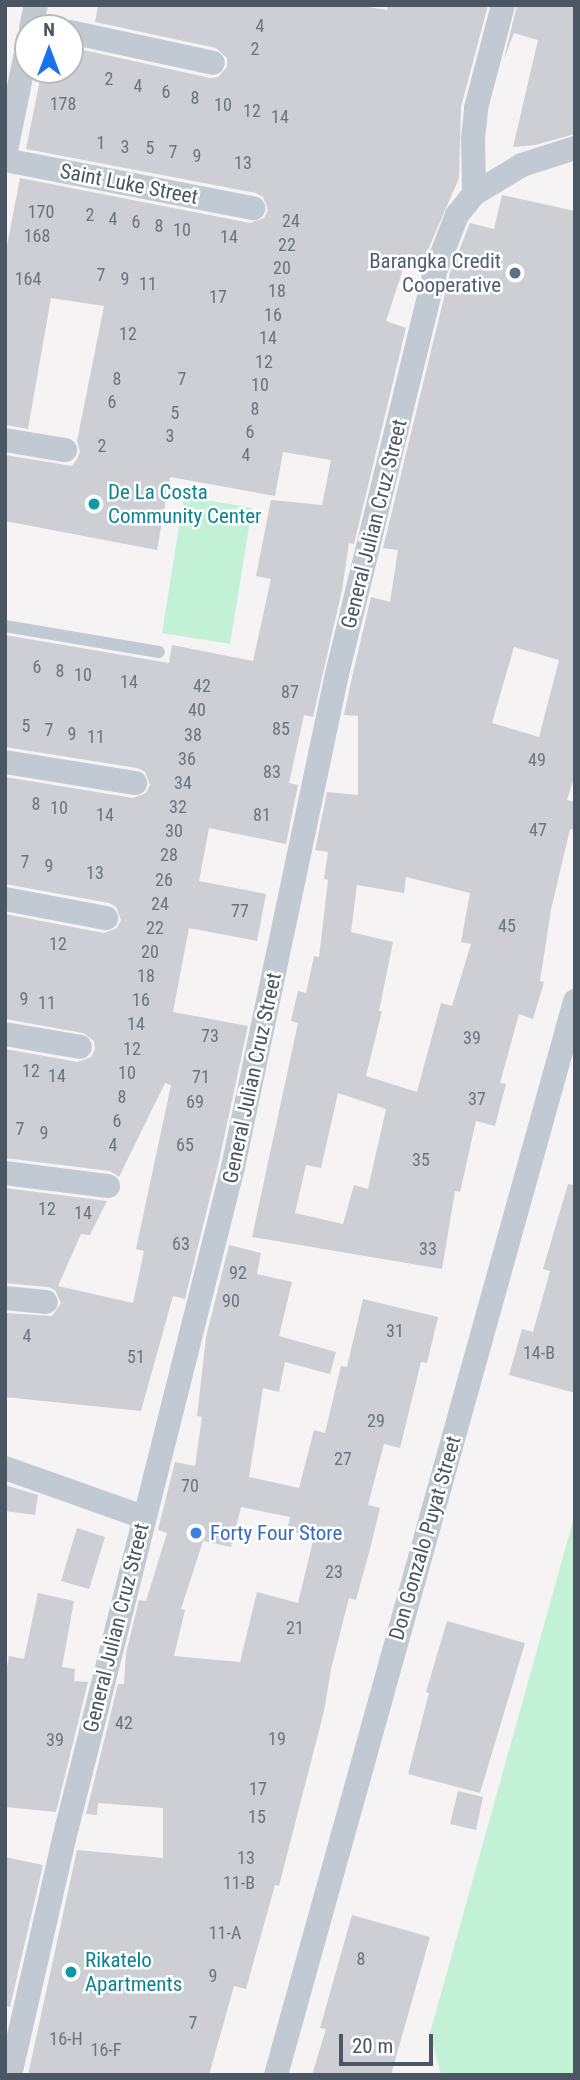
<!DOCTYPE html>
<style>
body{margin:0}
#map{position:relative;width:580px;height:2080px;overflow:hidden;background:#f5f3f3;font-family:"Roboto Condensed",sans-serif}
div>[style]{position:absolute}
.green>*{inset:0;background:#c3f1d5}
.building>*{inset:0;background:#cdcfd5}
.service>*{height:12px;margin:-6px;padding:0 6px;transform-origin:6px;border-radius:6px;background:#c1cad2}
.minor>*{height:24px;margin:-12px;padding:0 12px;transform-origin:12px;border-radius:12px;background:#c1cad2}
.dots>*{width:19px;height:19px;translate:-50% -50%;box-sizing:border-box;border:4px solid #fff;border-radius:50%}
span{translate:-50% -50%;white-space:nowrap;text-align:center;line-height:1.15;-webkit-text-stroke:5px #fff;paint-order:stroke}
.number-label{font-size:18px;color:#6b747e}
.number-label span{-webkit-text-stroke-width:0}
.street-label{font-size:21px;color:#4a5661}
.service-label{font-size:21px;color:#4e5e75}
.right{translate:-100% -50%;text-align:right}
.culture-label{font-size:21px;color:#0d838f}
.left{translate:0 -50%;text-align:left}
.shop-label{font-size:21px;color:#366cbe}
.frame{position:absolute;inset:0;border:7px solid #4a5661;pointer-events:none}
.north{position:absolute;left:14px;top:14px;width:70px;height:70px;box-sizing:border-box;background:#fff;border:2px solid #b7bbc0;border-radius:50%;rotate:0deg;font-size:19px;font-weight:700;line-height:28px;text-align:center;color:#4a5661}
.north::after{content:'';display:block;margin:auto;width:24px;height:32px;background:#1a73e8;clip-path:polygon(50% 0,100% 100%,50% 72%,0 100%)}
.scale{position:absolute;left:339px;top:2034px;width:94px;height:32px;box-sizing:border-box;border:4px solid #4a5661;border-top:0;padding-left:9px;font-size:21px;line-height:24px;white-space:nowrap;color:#4a5661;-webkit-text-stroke:5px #fff;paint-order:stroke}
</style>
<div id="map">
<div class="green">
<i style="clip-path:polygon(184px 496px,252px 508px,230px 644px,162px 633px)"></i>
<i style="clip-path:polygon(575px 1514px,575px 2075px,441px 2075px,430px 2033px)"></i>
</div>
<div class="building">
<i style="clip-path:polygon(98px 5px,356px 5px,387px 10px,388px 5px,488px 5px,461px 107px,459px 178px,421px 266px,406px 260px,386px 321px,406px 328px,354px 544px,349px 543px,342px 590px,313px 717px,304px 715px,289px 783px,298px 785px,286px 844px,209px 828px,199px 881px,266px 894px,257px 941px,189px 928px,173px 1012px,248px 1026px,219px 1161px,185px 1299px,173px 1296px,141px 1411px,5px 1397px,5px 1313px,52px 1316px,61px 1303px,55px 1290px,48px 1287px,5px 1283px,5px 1188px,107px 1201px,90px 1235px,81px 1234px,58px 1286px,133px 1303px,144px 1251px,136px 1249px,171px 1085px,165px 1083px,119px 1177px,110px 1171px,5px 1158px,5px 1049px,78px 1062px,91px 1057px,95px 1049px,94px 1041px,83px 1033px,5px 1019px,5px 914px,104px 933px,117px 928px,121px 920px,116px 907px,109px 903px,5px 884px,5px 777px,133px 798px,146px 793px,150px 785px,145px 772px,137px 768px,5px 747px,5px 635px,169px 663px,172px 645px,253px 661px,271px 579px,256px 576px,271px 500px,322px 505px,331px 460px,283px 452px,275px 496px,170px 477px,157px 550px,5px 521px,5px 455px,72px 466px,77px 459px,80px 452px,77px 441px,104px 306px,51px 298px,28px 429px,5px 425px,5px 256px,20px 178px,250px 223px,264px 218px,268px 210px,263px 197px,256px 193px,26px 149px,42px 70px,70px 70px,70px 47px,210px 78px,218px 77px,227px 67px,227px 58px,216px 48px,95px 22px)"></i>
<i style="clip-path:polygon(517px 5px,575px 5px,575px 134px,535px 145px,513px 147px,538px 40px,514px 33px,504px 59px)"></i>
<i style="clip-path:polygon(evenodd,502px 195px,575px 211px,575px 774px,567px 800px,575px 802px,575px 830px,570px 829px,551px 910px,540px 981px,544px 982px,533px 1019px,519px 1014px,500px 1083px,506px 1084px,495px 1126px,476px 1121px,460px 1192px,455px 1191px,442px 1269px,252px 1237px,298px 1023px,291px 1021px,298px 991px,306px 993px,314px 956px,319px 957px,328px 880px,324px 879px,328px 852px,315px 850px,327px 792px,358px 795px,358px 716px,344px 715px,352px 677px,371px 597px,390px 602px,398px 550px,383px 548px,450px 273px,470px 223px,494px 229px,502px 195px,514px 647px,559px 660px,539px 737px,492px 723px,514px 647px,502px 195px,406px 877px,470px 893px,461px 942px,471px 944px,452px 1006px,441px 1003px,417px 1092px,366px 1076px,382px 1011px,379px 1011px,393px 942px,351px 932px,357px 885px,404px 893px,406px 877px,502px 195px,338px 1093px,386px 1109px,368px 1189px,354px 1185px,343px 1224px,295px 1213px,306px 1165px,321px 1168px,338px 1093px)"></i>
<i style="clip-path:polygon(568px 1184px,575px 1185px,575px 1393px,509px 1375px,522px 1329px,533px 1332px,550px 1271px,543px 1269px)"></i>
<i style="clip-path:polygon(evenodd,229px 1245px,261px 1253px,257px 1274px,292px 1282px,279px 1336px,336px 1352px,330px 1374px,285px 1362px,279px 1392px,263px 1388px,249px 1477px,299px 1488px,314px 1430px,325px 1433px,341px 1366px,347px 1367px,363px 1299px,438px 1317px,427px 1363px,421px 1362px,400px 1448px,384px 1444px,368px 1505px,380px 1508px,370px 1549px,356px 1600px,349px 1598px,331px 1669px,324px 1711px,279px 1886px,275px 1885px,246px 1989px,234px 1986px,209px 2075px,28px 2075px,77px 1850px,163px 1858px,163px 1808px,98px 1803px,97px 1815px,86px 1814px,118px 1684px,124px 1684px,126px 1653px,139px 1600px,146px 1601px,167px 1533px,158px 1530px,175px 1462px,195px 1466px,202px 1417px,197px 1416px,206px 1337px,229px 1245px,241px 1507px,290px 1517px,287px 1531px,314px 1537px,298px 1603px,257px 1592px,240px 1662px,174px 1656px,185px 1610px,181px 1609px,203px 1541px,231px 1547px,241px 1507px)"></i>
<i style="clip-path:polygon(5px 1485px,38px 1495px,35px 1515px,5px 1511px)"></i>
<i style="clip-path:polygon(77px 1528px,105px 1537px,89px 1589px,61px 1581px)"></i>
<i style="clip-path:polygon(38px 1593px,74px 1601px,62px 1667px,75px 1669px,74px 1681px,88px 1682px,56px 1812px,5px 1807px,5px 1678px,9px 1656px,24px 1659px)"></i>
<i style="clip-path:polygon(447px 1621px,525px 1643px,480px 1793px,408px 1774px,429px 1693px,426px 1692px)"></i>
<i style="clip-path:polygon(458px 1791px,483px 1797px,476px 1830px,450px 1824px)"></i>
<i style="clip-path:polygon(5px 1857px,43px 1865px,10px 2007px,5px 2005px)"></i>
<i style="clip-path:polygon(352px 1915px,430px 1937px,391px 2075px,312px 2075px,326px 2029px,320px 2028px)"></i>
</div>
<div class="service">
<i style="left:5px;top:626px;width:156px;rotate:9.6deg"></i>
</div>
<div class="minor">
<i style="left:31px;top:28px;width:24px;rotate:-78deg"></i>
<i style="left:70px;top:32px;width:146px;rotate:12.2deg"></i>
<i style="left:5px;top:155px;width:114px;rotate:-78.4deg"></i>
<i style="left:5px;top:160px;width:253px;rotate:11deg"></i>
<i style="left:474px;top:194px;width:55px;rotate:-91deg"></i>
<i style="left:473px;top:139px;width:31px;rotate:-84deg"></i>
<i style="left:476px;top:108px;width:106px;rotate:-75.3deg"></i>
<i style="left:5px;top:440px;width:61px;rotate:9.5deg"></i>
<i style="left:5px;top:762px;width:132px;rotate:9.2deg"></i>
<i style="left:5px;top:899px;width:103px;rotate:10.7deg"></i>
<i style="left:5px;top:1034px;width:76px;rotate:9.8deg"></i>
<i style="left:5px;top:1173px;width:104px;rotate:7.2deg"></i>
<i style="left:5px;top:1298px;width:41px;rotate:5.6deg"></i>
<i style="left:5px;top:1468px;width:146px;rotate:19.5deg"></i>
<i style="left:10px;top:2075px;width:254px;rotate:-77.1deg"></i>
<i style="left:67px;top:1827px;width:681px;rotate:-75.88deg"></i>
<i style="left:233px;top:1167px;width:504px;rotate:-78.09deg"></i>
<i style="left:337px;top:674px;width:417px;rotate:-76.3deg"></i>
<i style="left:436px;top:269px;width:58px;rotate:-68.7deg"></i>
<i style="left:457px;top:215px;width:27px;rotate:-51deg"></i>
<i style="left:474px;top:194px;width:56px;rotate:-31.1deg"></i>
<i style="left:522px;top:165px;width:56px;rotate:-17.8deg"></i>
<i style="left:276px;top:2075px;width:1115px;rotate:-74.44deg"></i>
</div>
<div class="dots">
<i style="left:515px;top:273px;background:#5c6f8a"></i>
<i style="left:94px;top:504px;background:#0f9aa8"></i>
<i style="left:196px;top:1533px;background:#3f7fe0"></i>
<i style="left:71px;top:1972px;background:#0f9aa8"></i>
</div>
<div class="number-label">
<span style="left:260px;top:26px">4</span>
<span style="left:255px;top:49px">2</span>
<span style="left:109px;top:79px">2</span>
<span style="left:138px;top:86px">4</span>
<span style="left:166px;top:92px">6</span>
<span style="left:195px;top:98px">8</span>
<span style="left:63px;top:104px">178</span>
<span style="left:223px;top:105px">10</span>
<span style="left:252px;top:111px">12</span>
<span style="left:280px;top:117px">14</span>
<span style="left:101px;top:143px">1</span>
<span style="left:125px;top:147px">3</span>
<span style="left:150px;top:148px">5</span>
<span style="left:173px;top:152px">7</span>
<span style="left:197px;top:156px">9</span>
<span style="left:243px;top:163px">13</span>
<span style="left:41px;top:212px">170</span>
<span style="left:90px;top:215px">2</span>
<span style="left:113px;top:219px">4</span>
<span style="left:291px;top:221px">24</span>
<span style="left:136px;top:222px">6</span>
<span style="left:159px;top:226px">8</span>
<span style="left:182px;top:230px">10</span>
<span style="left:37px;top:236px">168</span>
<span style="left:229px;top:237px">14</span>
<span style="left:287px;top:245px">22</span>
<span style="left:282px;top:268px">20</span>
<span style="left:101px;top:275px">7</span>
<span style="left:28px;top:279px">164</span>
<span style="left:125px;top:279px">9</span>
<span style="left:148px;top:284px">11</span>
<span style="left:277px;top:291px">18</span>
<span style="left:218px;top:297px">17</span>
<span style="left:273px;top:315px">16</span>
<span style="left:128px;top:334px">12</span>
<span style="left:268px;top:338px">14</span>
<span style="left:264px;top:362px">12</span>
<span style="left:117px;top:379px">8</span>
<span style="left:182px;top:379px">7</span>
<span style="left:260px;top:385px">10</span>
<span style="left:112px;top:402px">6</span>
<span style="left:255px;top:409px">8</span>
<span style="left:175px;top:413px">5</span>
<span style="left:250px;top:432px">6</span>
<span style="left:170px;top:436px">3</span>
<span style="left:102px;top:446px">2</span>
<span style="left:246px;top:455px">4</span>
<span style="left:37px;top:667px">6</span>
<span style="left:60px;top:671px">8</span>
<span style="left:83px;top:675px">10</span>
<span style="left:129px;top:682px">14</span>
<span style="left:202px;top:686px">42</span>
<span style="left:290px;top:692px">87</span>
<span style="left:197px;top:710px">40</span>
<span style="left:26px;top:726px">5</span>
<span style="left:281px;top:729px">85</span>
<span style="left:49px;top:730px">7</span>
<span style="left:72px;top:734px">9</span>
<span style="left:193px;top:735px">38</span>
<span style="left:96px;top:737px">11</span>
<span style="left:187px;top:759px">36</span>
<span style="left:537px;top:760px">49</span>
<span style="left:272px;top:772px">83</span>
<span style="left:183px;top:783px">34</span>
<span style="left:36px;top:804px">8</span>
<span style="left:178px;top:807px">32</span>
<span style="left:59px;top:808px">10</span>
<span style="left:105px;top:815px">14</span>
<span style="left:262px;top:815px">81</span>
<span style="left:538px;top:830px">47</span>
<span style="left:174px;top:831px">30</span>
<span style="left:169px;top:855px">28</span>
<span style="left:25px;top:862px">7</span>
<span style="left:49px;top:866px">9</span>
<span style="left:95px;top:873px">13</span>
<span style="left:164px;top:880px">26</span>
<span style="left:160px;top:904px">24</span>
<span style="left:240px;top:911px">77</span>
<span style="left:507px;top:926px">45</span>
<span style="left:155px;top:928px">22</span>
<span style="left:58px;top:944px">12</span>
<span style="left:150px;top:952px">20</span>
<span style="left:146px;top:976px">18</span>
<span style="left:24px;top:999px">9</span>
<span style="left:141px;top:1000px">16</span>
<span style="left:47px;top:1003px">11</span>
<span style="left:136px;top:1024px">14</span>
<span style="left:210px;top:1036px">73</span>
<span style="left:472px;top:1038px">39</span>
<span style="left:132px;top:1049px">12</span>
<span style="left:31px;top:1071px">12</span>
<span style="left:127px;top:1073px">10</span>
<span style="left:57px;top:1076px">14</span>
<span style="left:201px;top:1077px">71</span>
<span style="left:122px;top:1097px">8</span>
<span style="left:477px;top:1099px">37</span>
<span style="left:195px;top:1102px">69</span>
<span style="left:117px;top:1121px">6</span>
<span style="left:20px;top:1129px">7</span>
<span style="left:44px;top:1133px">9</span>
<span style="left:113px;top:1145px">4</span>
<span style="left:185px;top:1145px">65</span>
<span style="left:421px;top:1160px">35</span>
<span style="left:47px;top:1209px">12</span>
<span style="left:83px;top:1213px">14</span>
<span style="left:181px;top:1244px">63</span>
<span style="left:428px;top:1249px">33</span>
<span style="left:238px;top:1273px">92</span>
<span style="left:231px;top:1301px">90</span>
<span style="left:395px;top:1331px">31</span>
<span style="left:27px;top:1336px">4</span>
<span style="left:539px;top:1353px">14-B</span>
<span style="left:136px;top:1357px">51</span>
<span style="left:376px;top:1421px">29</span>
<span style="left:343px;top:1459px">27</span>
<span style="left:190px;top:1486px">70</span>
<span style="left:334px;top:1572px">23</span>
<span style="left:295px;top:1628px">21</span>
<span style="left:124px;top:1723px">42</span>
<span style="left:277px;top:1739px">19</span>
<span style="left:55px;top:1740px">39</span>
<span style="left:258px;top:1789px">17</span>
<span style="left:257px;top:1817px">15</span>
<span style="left:246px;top:1858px">13</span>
<span style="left:239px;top:1883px">11-B</span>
<span style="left:225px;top:1933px">11-A</span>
<span style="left:361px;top:1959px">8</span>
<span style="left:213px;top:1976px">9</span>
<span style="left:193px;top:2023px">7</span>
<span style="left:66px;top:2039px">16-H</span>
<span style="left:106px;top:2050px">16-F</span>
</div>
<div class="street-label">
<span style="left:129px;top:184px;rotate:11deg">Saint Luke Street</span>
<span style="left:374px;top:524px;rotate:-76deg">General Julian Cruz Street</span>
<span style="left:252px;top:1078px;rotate:-78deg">General Julian Cruz Street</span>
<span style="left:425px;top:1538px;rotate:-74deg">Don Gonzalo Puyat Street</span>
<span style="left:116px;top:1628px;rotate:-76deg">General Julian Cruz Street</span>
</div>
<div class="service-label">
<span class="right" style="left:501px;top:273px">Barangka Credit<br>Cooperative</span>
</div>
<div class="culture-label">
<span class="left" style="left:108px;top:504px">De La Costa<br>Community Center</span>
<span class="left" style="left:85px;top:1972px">Rikatelo<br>Apartments</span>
</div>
<div class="shop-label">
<span class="left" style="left:210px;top:1533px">Forty Four Store</span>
</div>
<div class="frame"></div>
<div class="north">N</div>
<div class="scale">20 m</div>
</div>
